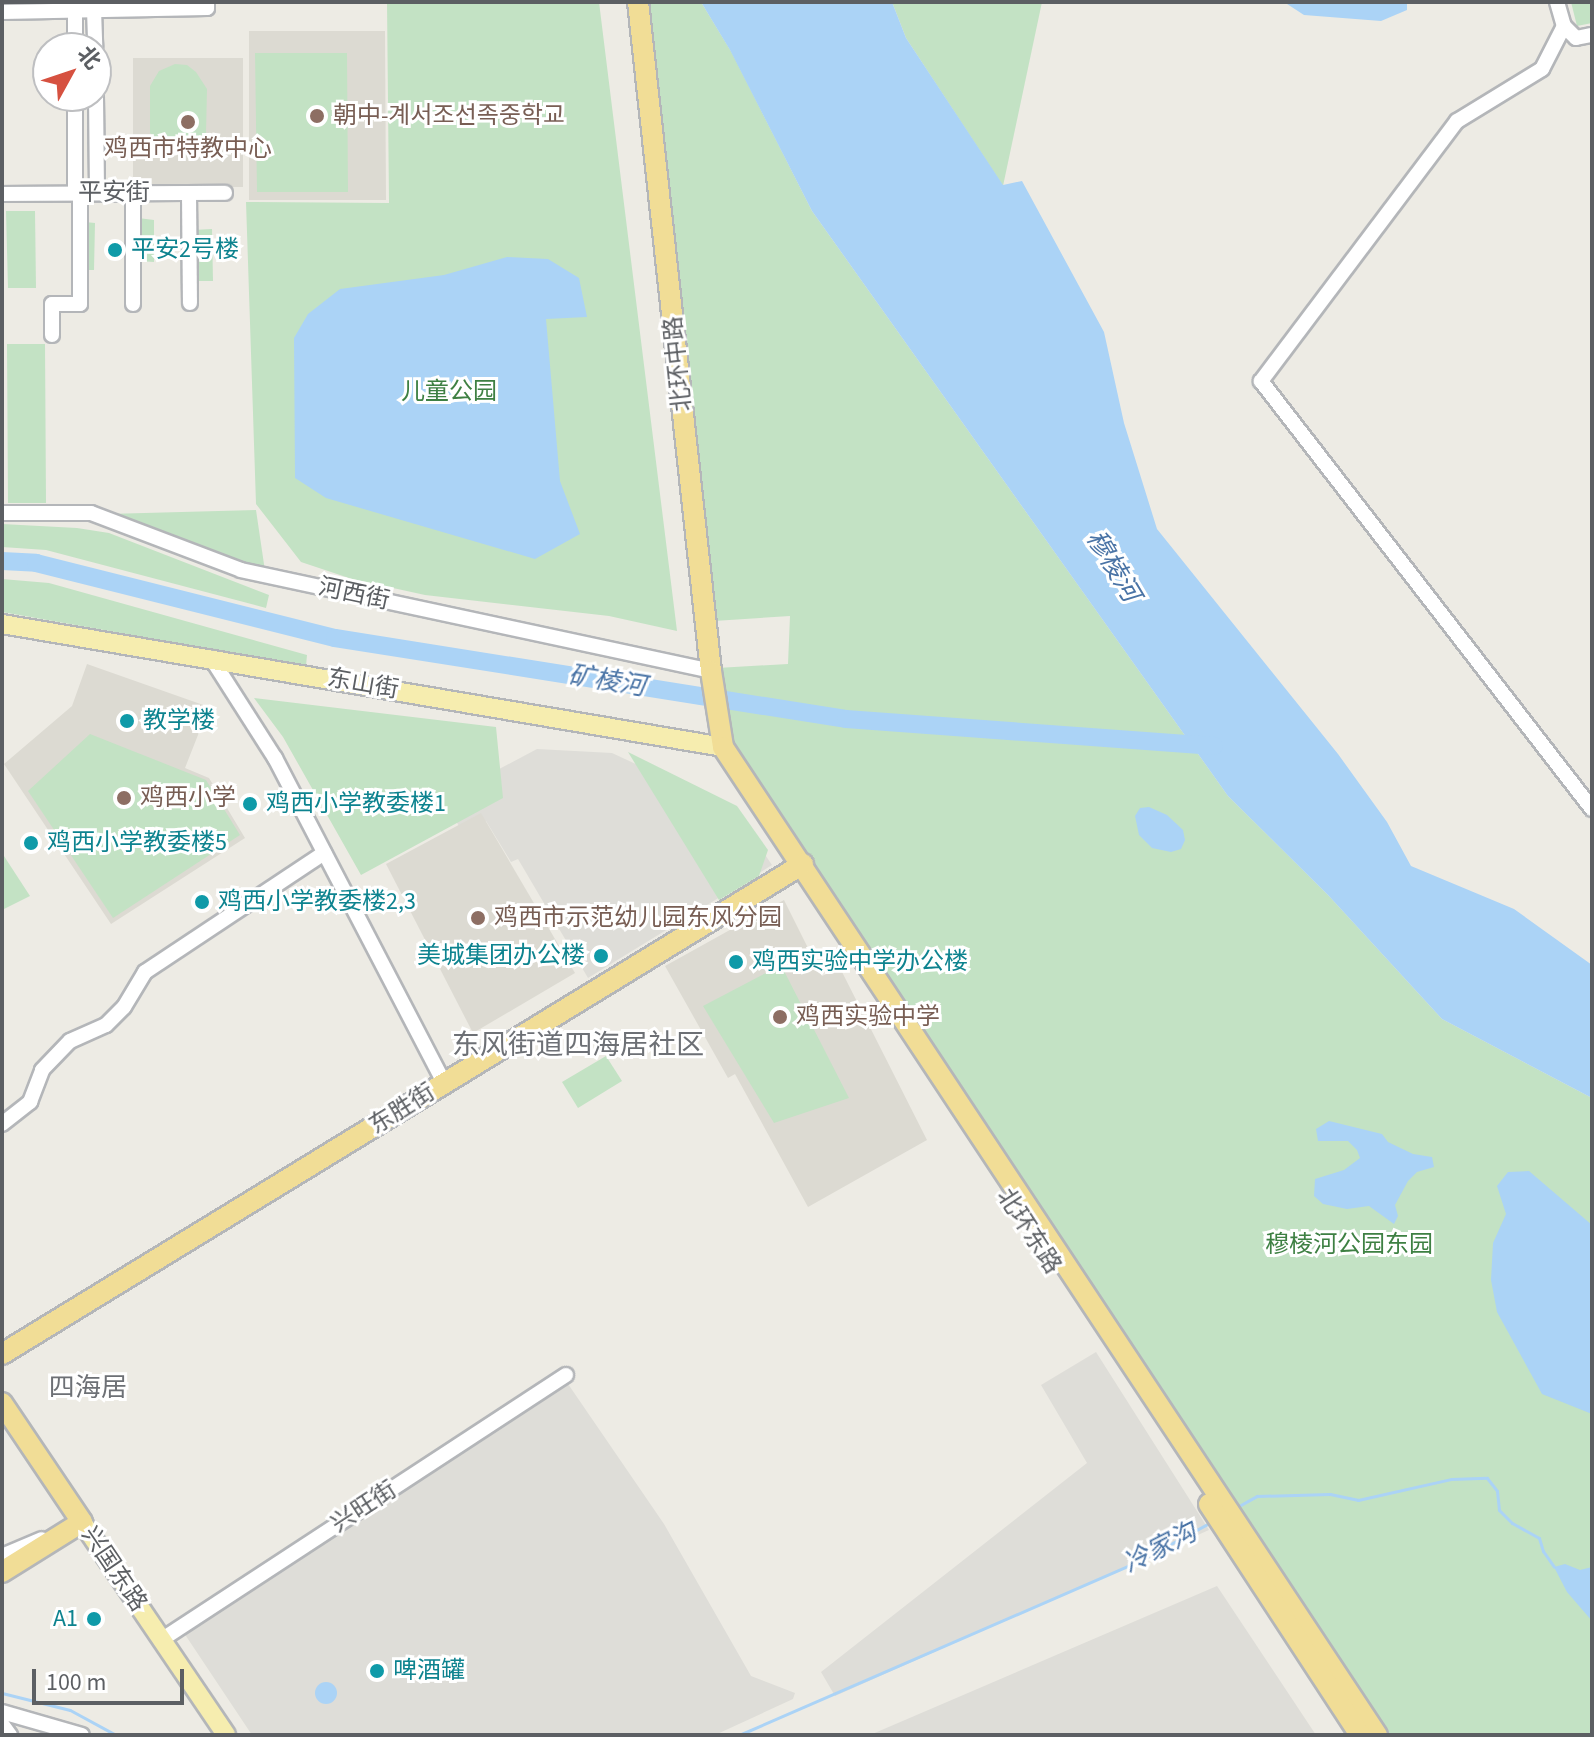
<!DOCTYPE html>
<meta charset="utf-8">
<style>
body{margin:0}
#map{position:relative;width:1594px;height:1737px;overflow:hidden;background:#edebe4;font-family:"Source Sans 3","Noto Sans SC","Noto Sans KR",sans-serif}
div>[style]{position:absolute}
.industrial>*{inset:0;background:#deddd8}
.education>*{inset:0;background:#dcdad2}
.green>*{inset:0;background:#c3e2c4}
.water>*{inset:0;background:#abd3f6}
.round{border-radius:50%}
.stream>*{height:3px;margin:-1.5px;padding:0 1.5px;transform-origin:1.5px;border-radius:1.5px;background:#abd3f6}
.river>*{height:18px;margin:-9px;padding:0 9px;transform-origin:9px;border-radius:9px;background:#abd3f6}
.roads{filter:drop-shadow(2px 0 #b4b6b9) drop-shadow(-2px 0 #b4b6b9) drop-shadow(0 2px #b4b6b9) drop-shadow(0 -2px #b4b6b9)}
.minor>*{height:14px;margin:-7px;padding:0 7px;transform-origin:7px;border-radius:7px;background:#fff}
.major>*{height:18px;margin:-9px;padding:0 9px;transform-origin:9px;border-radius:9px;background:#f6edaf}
.highway>*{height:20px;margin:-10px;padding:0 10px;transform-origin:10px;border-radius:10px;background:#f1dd96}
.dots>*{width:22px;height:22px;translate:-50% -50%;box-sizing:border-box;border:4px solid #fff;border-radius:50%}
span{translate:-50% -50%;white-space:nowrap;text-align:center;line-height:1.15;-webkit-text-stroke:6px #fff;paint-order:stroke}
.education-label{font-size:24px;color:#785e54}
.left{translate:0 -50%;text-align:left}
.street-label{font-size:24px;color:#5c5f63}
.culture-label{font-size:24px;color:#0d838f}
.right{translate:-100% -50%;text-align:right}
.park-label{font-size:24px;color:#3e8043}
.water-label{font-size:26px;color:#4a74a6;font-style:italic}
.neighbourhood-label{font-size:26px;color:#6d7075}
.quarter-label{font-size:28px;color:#6d7075}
.frame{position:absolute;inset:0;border:4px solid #5c5f63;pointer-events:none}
.north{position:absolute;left:32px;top:32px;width:80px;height:80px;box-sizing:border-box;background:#fff;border:2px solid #bebfc1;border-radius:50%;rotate:50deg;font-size:22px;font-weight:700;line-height:32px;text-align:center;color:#5c5f63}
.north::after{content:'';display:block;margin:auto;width:28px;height:36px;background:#d65140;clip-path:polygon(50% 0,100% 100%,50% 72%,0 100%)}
.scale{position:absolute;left:32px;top:1669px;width:152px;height:36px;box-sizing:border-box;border:4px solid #5c5f63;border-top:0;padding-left:10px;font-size:24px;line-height:28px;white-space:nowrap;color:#5c5f63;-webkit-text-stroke:6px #fff;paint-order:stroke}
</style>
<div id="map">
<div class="industrial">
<i style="clip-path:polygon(537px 749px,612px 753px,735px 810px,772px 865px,588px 978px,518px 859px,511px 862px,486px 821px,463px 833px,443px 799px)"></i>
<i style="clip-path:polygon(1096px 1352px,1209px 1530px,835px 1696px,821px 1672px,1087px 1463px,1041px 1385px)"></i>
<i style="clip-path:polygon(566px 1381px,664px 1524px,751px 1676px,795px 1693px,793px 1699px,715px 1735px,252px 1735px,184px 1633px)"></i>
<i style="clip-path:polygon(1217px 1586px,1316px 1735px,870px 1735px)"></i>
</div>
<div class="education">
<i style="clip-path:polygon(249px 31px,385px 31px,386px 200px,249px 200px)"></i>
<i style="clip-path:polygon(133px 58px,243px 58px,243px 187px,133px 187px)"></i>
<i style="clip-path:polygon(87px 664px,209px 707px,185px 768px,209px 778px,245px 838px,111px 924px,4px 764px,72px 706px)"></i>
<i style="clip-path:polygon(481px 813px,575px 973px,473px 1033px,386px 864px)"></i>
<i style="clip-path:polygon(784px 900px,822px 976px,840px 968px,927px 1140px,808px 1207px,735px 1074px,728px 1078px,665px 966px)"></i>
</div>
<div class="green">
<i style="clip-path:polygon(387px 2px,599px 2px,677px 631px,609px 616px,425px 595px,352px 579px,301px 562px,256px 504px,246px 202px,389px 203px)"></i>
<i style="clip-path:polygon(647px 2px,701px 2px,732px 53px,812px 211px,1228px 796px,1328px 895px,1442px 1019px,1592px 1098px,1592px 1735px,1382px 1735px,727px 743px,717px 668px,788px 664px,790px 616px,714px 621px)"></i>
<i style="clip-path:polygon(892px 2px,1042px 2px,1003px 186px,906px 38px)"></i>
<i style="clip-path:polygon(1571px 2px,1592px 2px,1592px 23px,1577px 26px)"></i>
<i style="clip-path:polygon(347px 53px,348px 192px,257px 192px,255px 53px)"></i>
<i style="clip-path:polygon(175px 64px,187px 65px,196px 72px,207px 89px,206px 134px,184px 155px,166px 151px,150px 133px,150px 86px,159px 71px)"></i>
<i style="clip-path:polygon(6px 211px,35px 211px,36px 288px,8px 288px)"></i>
<i style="clip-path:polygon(138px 218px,154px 220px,154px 262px,138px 261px)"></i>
<i style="clip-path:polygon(85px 222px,95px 223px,94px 270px,84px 270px)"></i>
<i style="clip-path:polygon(212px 229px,213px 281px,194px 281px,193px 230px)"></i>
<i style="clip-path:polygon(7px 344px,45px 344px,46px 503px,8px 503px)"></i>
<i style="clip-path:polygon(256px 510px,265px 571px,239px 566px,107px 514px)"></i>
<i style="clip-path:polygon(2px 524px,77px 528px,109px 533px,269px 595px,266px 608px,46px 550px,2px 547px)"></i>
<i style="clip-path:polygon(2px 579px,49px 583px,307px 655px,306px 666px,2px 612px)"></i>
<i style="clip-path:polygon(254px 698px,496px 727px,503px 798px,361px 875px,283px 737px)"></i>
<i style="clip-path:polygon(90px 734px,206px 780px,240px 835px,113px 918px,28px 791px)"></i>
<i style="clip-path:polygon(628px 752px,737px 806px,768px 850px,759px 876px,719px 900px)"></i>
<i style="clip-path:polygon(2px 853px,30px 896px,2px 910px)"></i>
<i style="clip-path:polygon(781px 965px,849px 1098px,774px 1123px,703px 1006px)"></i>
<i style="clip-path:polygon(606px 1056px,622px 1081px,578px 1108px,562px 1082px)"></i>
</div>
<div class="water">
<i style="clip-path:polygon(701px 2px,892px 2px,906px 38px,1003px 185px,1022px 181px,1104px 332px,1124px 423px,1157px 529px,1338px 754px,1387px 822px,1411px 866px,1514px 909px,1592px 965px,1592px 1098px,1442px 1019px,1328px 895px,1228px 796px,812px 211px,730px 50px)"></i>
<i style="clip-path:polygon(1284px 2px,1407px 2px,1407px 10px,1381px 21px,1304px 15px)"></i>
<i style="clip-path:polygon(507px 257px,548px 259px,579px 278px,587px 317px,546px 319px,560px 481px,580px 534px,535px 559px,326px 498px,295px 478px,294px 338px,308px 314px,340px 289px,444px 275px)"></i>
<i style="clip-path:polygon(1149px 807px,1167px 815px,1183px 830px,1185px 840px,1181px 849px,1171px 852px,1152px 848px,1139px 835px,1135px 816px,1140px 808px)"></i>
<i style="clip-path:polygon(1329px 1121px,1382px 1134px,1388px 1142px,1413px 1154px,1432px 1157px,1434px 1167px,1417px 1172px,1408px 1181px,1395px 1205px,1398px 1216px,1394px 1224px,1369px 1206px,1347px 1209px,1323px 1204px,1314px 1196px,1315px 1179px,1344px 1170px,1360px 1158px,1357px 1150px,1348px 1141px,1318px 1141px,1316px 1129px)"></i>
<i style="clip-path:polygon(1529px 1171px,1592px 1225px,1592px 1414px,1542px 1394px,1497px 1312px,1491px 1280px,1493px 1243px,1506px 1214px,1497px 1186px,1508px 1172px)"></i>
<i style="clip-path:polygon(1565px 1564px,1580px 1570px,1592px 1567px,1592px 1621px,1567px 1592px,1554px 1567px)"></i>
<i class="round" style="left:315px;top:1682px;width:22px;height:22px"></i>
</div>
<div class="stream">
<i style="left:1237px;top:1507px;width:23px;rotate:-29deg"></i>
<i style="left:1257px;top:1496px;width:73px;rotate:-1.6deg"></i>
<i style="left:1330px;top:1494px;width:29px;rotate:12deg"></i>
<i style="left:1358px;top:1500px;width:95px;rotate:-12.7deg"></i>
<i style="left:1451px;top:1479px;width:36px;rotate:-2deg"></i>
<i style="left:1487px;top:1478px;width:16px;rotate:52deg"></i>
<i style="left:1497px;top:1491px;width:19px;rotate:84deg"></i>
<i style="left:1499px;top:1510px;width:18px;rotate:45deg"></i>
<i style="left:1512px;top:1523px;width:31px;rotate:29deg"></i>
<i style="left:1539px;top:1538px;width:14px;rotate:73deg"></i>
<i style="left:1543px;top:1551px;width:19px;rotate:55deg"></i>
<i style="left:2px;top:1693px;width:70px;rotate:14deg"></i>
<i style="left:70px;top:1710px;width:52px;rotate:28.5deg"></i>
<i style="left:739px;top:1735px;width:441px;rotate:-23.5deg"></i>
<i style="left:1143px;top:1559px;width:80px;rotate:-28.5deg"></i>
</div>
<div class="river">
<i style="left:2px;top:561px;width:34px;rotate:3deg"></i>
<i style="left:36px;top:563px;width:308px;rotate:14.1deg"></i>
<i style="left:335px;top:638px;width:517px;rotate:9.01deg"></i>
<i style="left:846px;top:719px;width:369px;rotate:4.2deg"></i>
</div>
<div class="roads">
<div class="minor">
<i style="left:1557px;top:2px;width:25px;rotate:74deg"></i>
<i style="left:1564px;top:26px;width:17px;rotate:45deg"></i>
<i style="left:1576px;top:38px;width:16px;rotate:-11deg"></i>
<i style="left:94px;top:10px;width:38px;rotate:88deg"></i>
<i style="left:75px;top:11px;width:37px;rotate:90deg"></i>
<i style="left:2px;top:12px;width:205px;rotate:-1.1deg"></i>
<i style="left:207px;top:8px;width:6px;rotate:-90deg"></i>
<i style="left:1564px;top:26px;width:48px;rotate:117.1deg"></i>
<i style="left:1542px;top:69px;width:100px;rotate:148.5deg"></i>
<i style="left:1457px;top:121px;width:326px;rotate:127deg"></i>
<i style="left:1261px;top:381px;width:541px;rotate:52.28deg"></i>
<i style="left:75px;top:96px;width:97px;rotate:90deg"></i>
<i style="left:96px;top:96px;width:97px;rotate:89.4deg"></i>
<i style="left:189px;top:193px;width:110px;rotate:89.5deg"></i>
<i style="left:2px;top:194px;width:223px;rotate:-0.3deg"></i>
<i style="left:133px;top:304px;width:111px;rotate:-90deg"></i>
<i style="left:52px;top:335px;width:31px;rotate:-90deg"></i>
<i style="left:52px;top:304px;width:28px"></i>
<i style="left:80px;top:304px;width:111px;rotate:-90deg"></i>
<i style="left:2px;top:513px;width:89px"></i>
<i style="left:91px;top:513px;width:160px;rotate:20.8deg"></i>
<i style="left:241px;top:570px;width:481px;rotate:12.1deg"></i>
<i style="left:211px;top:658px;width:119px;rotate:57.4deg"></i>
<i style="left:275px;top:758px;width:366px;rotate:62.5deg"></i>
<i style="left:2px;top:1124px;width:36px;rotate:-38deg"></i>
<i style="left:30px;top:1102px;width:34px;rotate:-69deg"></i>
<i style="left:42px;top:1070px;width:40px;rotate:-46deg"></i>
<i style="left:70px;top:1041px;width:39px;rotate:-24deg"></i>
<i style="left:106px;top:1025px;width:25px;rotate:-45deg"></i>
<i style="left:124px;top:1007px;width:41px;rotate:-59deg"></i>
<i style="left:145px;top:972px;width:215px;rotate:-33.6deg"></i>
<i style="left:2px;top:1556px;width:43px;rotate:-23deg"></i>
<i style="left:161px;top:1640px;width:484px;rotate:-33.2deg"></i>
<i style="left:2px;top:1712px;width:83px;rotate:16deg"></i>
<i style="left:2px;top:1724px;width:14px;rotate:54deg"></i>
</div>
<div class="major">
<i style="left:2px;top:624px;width:731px;rotate:9.68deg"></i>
<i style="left:82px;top:1522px;width:257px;rotate:55.9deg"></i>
</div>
<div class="highway">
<i style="left:638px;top:2px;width:673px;rotate:83.77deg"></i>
<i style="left:711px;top:671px;width:77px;rotate:81deg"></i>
<i style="left:723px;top:747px;width:1185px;rotate:56.5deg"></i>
<i style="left:2px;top:1354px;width:939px;rotate:-31.46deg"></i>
<i style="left:2px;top:1403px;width:143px;rotate:56.1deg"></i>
<i style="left:82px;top:1522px;width:94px;rotate:148deg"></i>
<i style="left:1209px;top:1504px;width:276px;rotate:56.8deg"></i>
</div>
</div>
<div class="dots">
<i style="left:317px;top:116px;background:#8d6e63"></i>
<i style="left:188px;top:122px;background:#8d6e63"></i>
<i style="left:115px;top:250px;background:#0f9aa8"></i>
<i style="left:127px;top:721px;background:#0f9aa8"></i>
<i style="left:124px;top:798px;background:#8d6e63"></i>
<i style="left:250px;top:804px;background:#0f9aa8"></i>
<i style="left:31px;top:843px;background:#0f9aa8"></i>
<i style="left:202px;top:902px;background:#0f9aa8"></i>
<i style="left:478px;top:918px;background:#8d6e63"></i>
<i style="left:601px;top:956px;background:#0f9aa8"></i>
<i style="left:736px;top:962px;background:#0f9aa8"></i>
<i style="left:780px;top:1017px;background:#8d6e63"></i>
<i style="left:94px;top:1619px;background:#0f9aa8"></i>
<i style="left:377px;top:1671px;background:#0f9aa8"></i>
</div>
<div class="education-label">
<span class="left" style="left:333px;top:116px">朝中-계서조선족중학교</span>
<span style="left:188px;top:149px">鸡西市特教中心</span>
<span class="left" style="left:140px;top:798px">鸡西小学</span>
<span class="left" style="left:494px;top:918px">鸡西市示范幼儿园东风分园</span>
<span class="left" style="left:796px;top:1017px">鸡西实验中学</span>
</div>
<div class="street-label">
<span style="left:114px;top:193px">平安街</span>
<span style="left:678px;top:364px;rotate:-96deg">北环中路</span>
<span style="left:354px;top:594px;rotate:12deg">河西街</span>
<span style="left:363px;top:684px;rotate:10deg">东山街</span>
<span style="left:402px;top:1109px;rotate:-32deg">东胜街</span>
<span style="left:1029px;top:1231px;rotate:57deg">北环东路</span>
<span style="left:364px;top:1507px;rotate:-33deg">兴旺街</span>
<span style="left:114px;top:1569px;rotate:56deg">兴国东路</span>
</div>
<div class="culture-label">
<span class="left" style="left:131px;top:250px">平安2号楼</span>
<span class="left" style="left:143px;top:721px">教学楼</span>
<span class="left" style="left:266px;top:804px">鸡西小学教委楼1</span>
<span class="left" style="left:47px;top:843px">鸡西小学教委楼5</span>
<span class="left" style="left:218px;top:902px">鸡西小学教委楼2,3</span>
<span class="right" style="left:585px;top:956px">美城集团办公楼</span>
<span class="left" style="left:752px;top:962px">鸡西实验中学办公楼</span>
<span class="right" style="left:78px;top:1619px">A1</span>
<span class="left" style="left:393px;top:1671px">啤酒罐</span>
</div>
<div class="park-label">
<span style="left:449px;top:392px">儿童公园</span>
<span style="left:1349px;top:1245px">穆棱河公园东园</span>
</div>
<div class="water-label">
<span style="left:1113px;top:566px;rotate:59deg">穆棱河</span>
<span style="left:607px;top:681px;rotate:9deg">矿棱河</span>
<span style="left:1160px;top:1548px;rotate:-27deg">冷家沟</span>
</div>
<div class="neighbourhood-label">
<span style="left:88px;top:1388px">四海居</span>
</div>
<div class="quarter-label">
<span style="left:578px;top:1045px">东风街道四海居社区</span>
</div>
<div class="frame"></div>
<div class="north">北</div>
<div class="scale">100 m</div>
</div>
